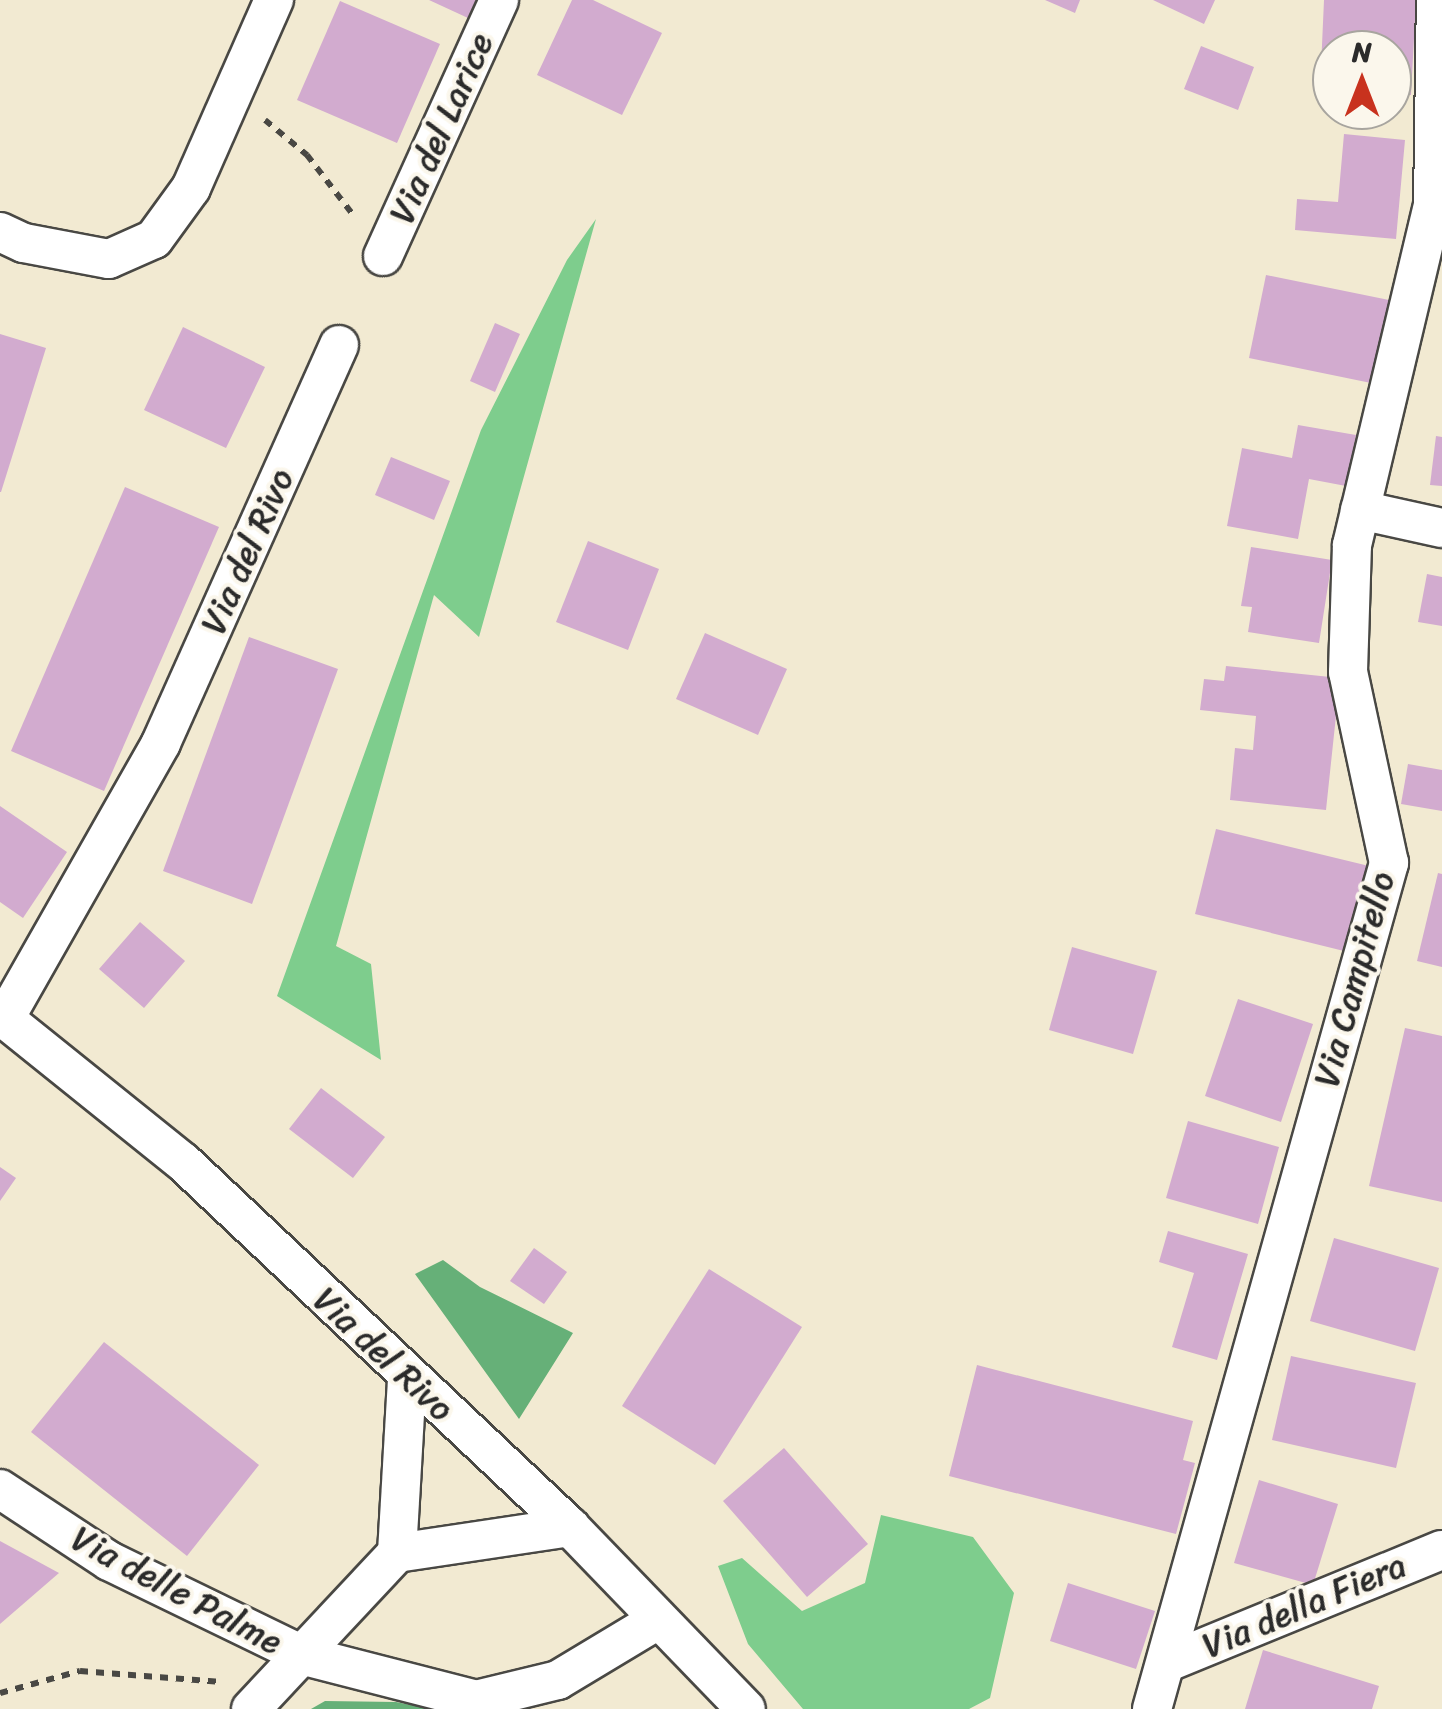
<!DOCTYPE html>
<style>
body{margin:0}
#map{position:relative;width:1442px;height:1709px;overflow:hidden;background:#f2ead2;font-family:Sriracha,sans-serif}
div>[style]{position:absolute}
.green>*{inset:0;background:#7ecd8d}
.forest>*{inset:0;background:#66b078}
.building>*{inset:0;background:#d2abcf}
.path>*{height:6px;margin-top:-3px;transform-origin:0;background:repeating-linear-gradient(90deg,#494844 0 8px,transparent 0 16px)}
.roads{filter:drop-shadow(2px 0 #494844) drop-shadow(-2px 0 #494844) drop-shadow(0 2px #494844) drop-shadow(0 -2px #494844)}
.street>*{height:38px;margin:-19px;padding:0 19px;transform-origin:19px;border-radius:19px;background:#fff}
span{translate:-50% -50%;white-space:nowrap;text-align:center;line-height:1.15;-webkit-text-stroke:8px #fbf7ec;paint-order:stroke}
.street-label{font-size:35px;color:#2b2b2b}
.north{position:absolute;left:1312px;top:30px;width:100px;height:100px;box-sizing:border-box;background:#fbf7ec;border:2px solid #a8a59f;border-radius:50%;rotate:0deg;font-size:28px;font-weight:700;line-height:40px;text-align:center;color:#2b2b2b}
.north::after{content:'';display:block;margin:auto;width:35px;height:45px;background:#c8321e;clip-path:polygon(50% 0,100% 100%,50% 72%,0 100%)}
</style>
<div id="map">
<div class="green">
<i style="clip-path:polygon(596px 219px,479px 637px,434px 595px,336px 946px,371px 964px,381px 1060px,277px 996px,481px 430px,567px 260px)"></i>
<i style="clip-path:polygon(881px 1515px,973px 1537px,1014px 1593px,990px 1698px,969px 1709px,803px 1709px,748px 1644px,718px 1566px,742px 1558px,802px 1611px,865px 1583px)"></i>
</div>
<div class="forest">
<i style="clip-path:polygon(443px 1260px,480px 1287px,573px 1333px,519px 1419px,415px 1274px)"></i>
<i style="clip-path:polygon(325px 1701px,396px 1702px,431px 1709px,311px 1709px)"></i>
</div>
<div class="building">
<i style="clip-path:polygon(429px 0,476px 0,468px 18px)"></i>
<i style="clip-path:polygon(572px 0,593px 0,662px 33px,622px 115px,537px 75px)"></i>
<i style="clip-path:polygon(1045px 0,1080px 0,1075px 13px)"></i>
<i style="clip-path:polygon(1153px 0,1215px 0,1204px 24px)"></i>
<i style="clip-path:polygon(1324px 0,1416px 0,1411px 95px,1392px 94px,1392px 50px,1332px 50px,1332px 91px,1320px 90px)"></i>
<i style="clip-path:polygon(340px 1px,440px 44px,397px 143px,297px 100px)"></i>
<i style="clip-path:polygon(1201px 46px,1254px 67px,1238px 110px,1184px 89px)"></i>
<i style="clip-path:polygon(1344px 134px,1405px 140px,1396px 239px,1295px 230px,1297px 199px,1338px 202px)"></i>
<i style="clip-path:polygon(1266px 275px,1389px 300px,1371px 383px,1249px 358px)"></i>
<i style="clip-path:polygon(495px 323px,520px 334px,495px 392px,470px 381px)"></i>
<i style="clip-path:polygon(183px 327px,265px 367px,226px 448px,144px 410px)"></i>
<i style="clip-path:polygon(0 334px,46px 348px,1px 492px,0 492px)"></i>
<i style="clip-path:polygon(1298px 425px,1356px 435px,1346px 486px,1309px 479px,1298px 539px,1227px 526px,1242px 448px,1292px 458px)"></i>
<i style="clip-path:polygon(1436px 436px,1442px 437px,1442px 486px,1430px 485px)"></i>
<i style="clip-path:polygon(391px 457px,450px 481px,434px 520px,375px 495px)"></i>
<i style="clip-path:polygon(125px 487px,219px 527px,104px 791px,11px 751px)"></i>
<i style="clip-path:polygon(588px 541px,659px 569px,628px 650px,556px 622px)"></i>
<i style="clip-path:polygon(1251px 547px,1332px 560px,1319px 643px,1248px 632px,1252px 607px,1241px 606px)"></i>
<i style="clip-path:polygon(1427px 574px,1442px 577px,1442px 626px,1418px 622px)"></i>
<i style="clip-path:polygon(705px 633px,787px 669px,758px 735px,676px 699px)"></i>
<i style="clip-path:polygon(249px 637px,338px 669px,252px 904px,163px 871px)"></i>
<i style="clip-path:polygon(1226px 666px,1340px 678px,1326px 810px,1230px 800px,1235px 748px,1253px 750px,1256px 716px,1200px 710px,1204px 679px,1224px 681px)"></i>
<i style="clip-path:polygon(1408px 764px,1442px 770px,1442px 811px,1401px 804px)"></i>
<i style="clip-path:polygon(0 806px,67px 852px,23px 918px,0 902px)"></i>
<i style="clip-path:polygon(1216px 829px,1369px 866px,1348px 952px,1195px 914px)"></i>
<i style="clip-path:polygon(1438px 873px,1442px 874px,1442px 967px,1417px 961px)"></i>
<i style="clip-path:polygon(140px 922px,185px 961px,144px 1008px,99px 969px)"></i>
<i style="clip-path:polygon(1072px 947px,1157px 971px,1133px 1054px,1049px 1030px)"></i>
<i style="clip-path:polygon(1238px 999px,1313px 1024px,1281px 1122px,1205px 1096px)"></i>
<i style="clip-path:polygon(1405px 1028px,1442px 1036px,1442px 1202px,1369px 1186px)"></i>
<i style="clip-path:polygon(321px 1088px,385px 1137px,353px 1178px,289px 1129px)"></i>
<i style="clip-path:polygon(1188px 1121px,1279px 1147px,1258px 1224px,1166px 1198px)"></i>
<i style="clip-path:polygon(0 1167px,16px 1178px,0 1201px)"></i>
<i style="clip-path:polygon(1168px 1231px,1248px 1254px,1217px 1360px,1172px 1347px,1194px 1273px,1159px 1262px)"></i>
<i style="clip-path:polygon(1334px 1238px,1439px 1268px,1415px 1351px,1310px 1321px)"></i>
<i style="clip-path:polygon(534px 1248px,567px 1272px,544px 1304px,510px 1281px)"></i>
<i style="clip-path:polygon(709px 1269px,802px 1327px,715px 1465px,622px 1406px)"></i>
<i style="clip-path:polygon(104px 1342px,259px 1465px,187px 1556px,31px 1432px)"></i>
<i style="clip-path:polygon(1291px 1356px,1416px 1383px,1396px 1468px,1272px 1440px)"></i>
<i style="clip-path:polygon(977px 1365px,1193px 1421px,1183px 1460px,1195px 1463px,1176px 1534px,949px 1476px)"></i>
<i style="clip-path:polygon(784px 1448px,868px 1544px,807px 1597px,723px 1501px)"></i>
<i style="clip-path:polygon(1259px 1480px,1338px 1504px,1313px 1585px,1234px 1563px)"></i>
<i style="clip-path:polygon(0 1541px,59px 1573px,0 1624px)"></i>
<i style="clip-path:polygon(1068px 1583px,1155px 1611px,1136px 1669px,1050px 1641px)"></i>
<i style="clip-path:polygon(1263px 1650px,1379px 1686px,1372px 1709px,1245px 1709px)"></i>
</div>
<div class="path">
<i style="left:265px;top:120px;width:55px;rotate:39.8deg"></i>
<i style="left:307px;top:155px;width:77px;rotate:52.4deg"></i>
<i style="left:0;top:1693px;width:83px;rotate:-15.4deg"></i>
<i style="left:80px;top:1671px;width:142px;rotate:4.4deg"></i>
</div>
<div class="roads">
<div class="street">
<i style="left:0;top:232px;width:26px;rotate:25deg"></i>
<i style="left:24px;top:243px;width:86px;rotate:10.7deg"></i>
<i style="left:109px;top:259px;width:49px;rotate:-24deg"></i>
<i style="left:154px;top:239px;width:63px;rotate:-54deg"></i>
<i style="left:191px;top:188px;width:206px;rotate:-66.2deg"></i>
<i style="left:383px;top:256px;width:281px;rotate:-65.6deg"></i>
<i style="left:1360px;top:510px;width:84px;rotate:12.4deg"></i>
<i style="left:0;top:1015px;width:235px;rotate:38.8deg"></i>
<i style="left:183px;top:1162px;width:532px;rotate:43.32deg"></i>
<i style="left:570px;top:1527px;width:253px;rotate:46deg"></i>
<i style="left:5px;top:1018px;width:316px;rotate:-60.4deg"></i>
<i style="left:161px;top:743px;width:436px;rotate:-65.9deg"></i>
<i style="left:0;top:1489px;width:131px;rotate:33.4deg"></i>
<i style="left:109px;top:1561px;width:218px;rotate:25.9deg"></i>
<i style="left:305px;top:1656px;width:177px;rotate:14.4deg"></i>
<i style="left:476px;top:1700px;width:84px;rotate:-13.7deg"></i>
<i style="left:558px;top:1680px;width:114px;rotate:-31deg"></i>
<i style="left:397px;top:1553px;width:175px;rotate:-8.5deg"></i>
<i style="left:1166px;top:1663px;width:298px;rotate:-22.3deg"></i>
<i style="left:251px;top:1709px;width:214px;rotate:-46.9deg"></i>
<i style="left:397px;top:1553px;width:176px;rotate:-86.7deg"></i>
<i style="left:1152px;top:1709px;width:879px;rotate:-74.35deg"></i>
<i style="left:1389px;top:863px;width:195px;rotate:-102.1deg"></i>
<i style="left:1348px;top:672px;width:127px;rotate:-88.2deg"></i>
<i style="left:1352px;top:545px;width:349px;rotate:-76.6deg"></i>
<i style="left:1433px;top:206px;width:206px;rotate:-89.2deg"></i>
</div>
</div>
<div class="street-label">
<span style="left:441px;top:128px;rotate:-66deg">Via del Larice</span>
<span style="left:247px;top:551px;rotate:-66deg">Via del Rivo</span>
<span style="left:1354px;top:979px;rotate:-75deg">Via Campitello</span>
<span style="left:384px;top:1354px;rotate:43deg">Via del Rivo</span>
<span style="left:177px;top:1590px;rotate:28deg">Via delle Palme</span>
<span style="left:1304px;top:1605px;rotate:-23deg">Via della Fiera</span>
</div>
<div class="north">N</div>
</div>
